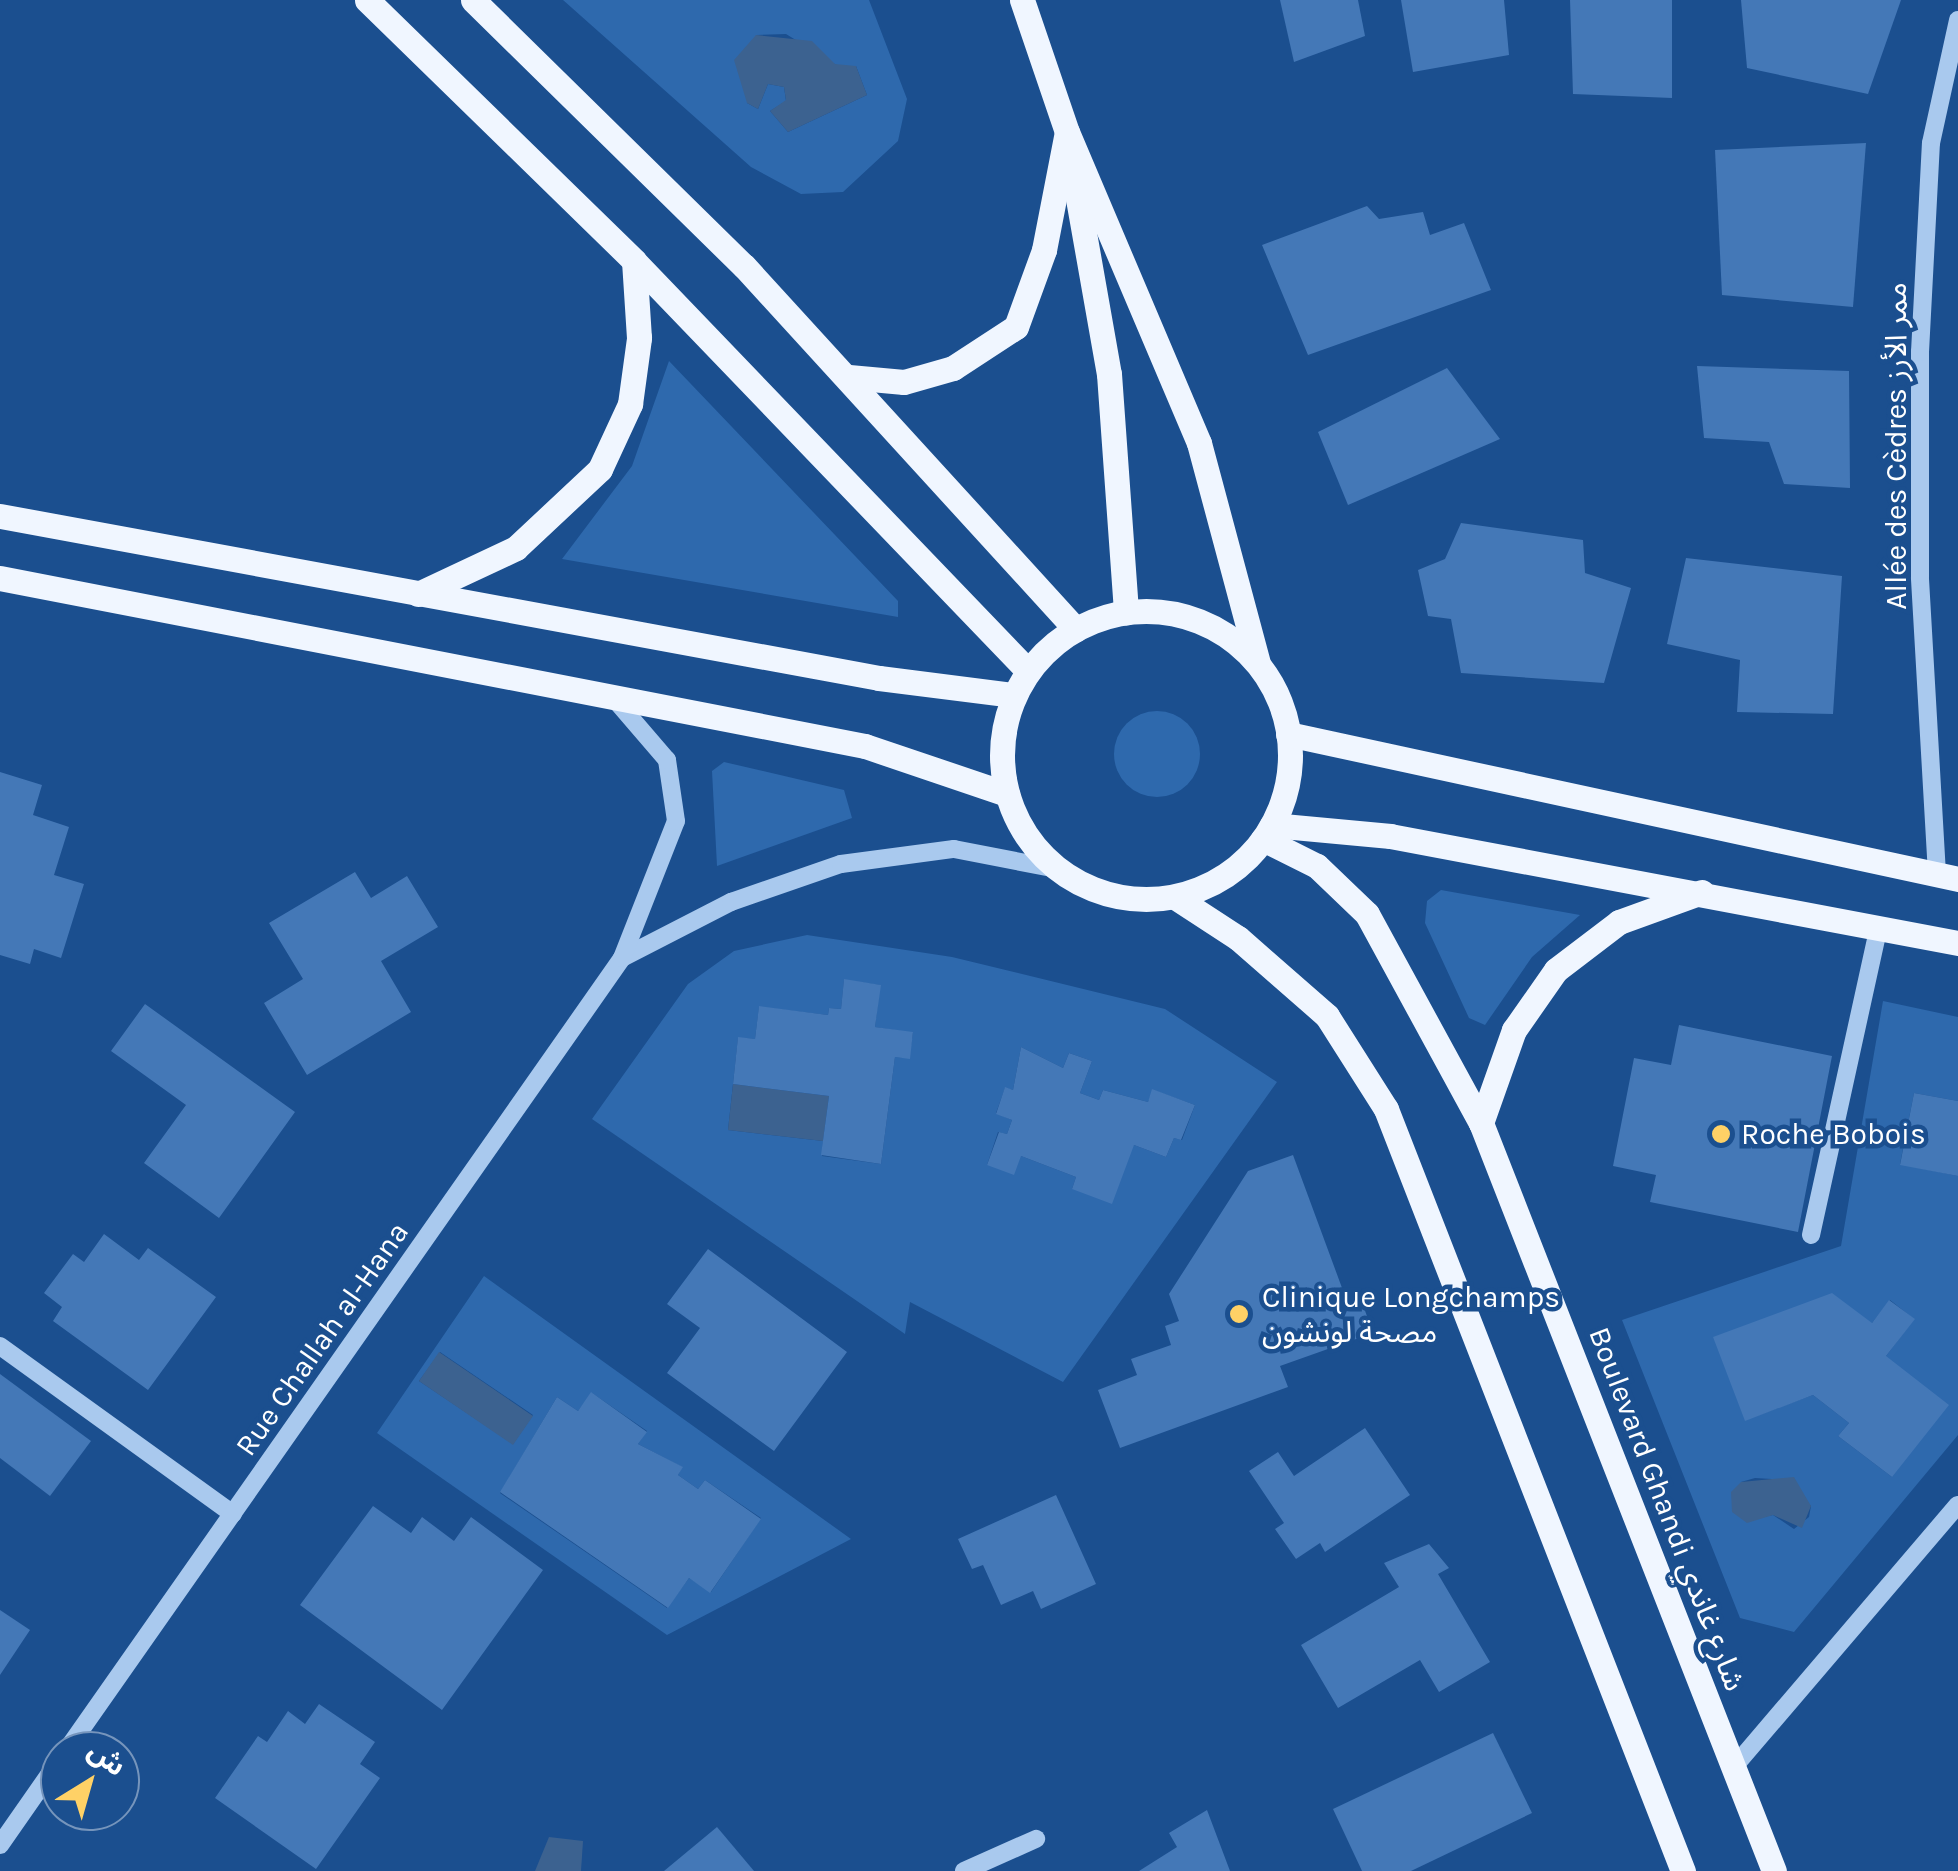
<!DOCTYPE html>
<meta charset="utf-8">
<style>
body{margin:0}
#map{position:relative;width:1958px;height:1871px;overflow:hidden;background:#1b4f8f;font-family:Karla,"Noto Sans Arabic",sans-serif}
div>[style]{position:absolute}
.green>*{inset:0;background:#2e69ad}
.round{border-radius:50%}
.water>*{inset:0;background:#3c6290}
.building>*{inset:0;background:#4478b7}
.minor>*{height:18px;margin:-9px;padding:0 9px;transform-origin:9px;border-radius:9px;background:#a9c9ee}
.major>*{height:25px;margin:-12.5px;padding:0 12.5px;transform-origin:12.5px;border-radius:12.5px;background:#f0f6ff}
.major>.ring{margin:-12.5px;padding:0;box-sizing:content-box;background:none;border:25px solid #f0f6ff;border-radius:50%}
.dots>*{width:28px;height:28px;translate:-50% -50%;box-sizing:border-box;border:5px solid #1b4f8f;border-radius:50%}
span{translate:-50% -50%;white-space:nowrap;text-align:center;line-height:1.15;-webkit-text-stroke:9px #1b4f8f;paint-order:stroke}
.street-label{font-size:30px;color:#fff}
.poi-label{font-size:30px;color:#fff}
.left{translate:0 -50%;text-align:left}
.north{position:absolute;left:40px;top:1731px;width:100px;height:100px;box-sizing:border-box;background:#1b4f8f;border:2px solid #7695bc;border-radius:50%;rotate:37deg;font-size:28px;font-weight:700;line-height:40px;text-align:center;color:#fff}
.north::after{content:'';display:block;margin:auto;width:35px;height:45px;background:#ffd166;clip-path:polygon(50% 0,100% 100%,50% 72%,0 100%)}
</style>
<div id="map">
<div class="green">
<i style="clip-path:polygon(evenodd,563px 0,869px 0,907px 99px,898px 141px,843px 192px,801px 194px,751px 167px,563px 0,786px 34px,838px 66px,856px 66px,867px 95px,788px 132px,770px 111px,786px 101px,784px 87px,768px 84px,758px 109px,747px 103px,756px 35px,786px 34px)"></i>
<i style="clip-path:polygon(669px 361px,898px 601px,898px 617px,562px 559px,632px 466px)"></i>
<i class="round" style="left:1114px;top:711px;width:86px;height:86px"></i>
<i style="clip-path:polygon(724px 762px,844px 790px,852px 818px,717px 866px,712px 771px)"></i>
<i style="clip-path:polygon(1441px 890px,1580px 915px,1532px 957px,1485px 1025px,1469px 1018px,1425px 923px,1427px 901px)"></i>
<i style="clip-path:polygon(evenodd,807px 935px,952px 957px,1165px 1009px,1277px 1082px,1063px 1382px,910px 1302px,905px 1334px,592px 1119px,688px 984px,734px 951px,807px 935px,844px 980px,880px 985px,875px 1027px,913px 1033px,909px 1058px,895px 1057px,881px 1164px,822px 1156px,823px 1141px,728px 1130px,738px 1038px,755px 1039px,759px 1007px,828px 1015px,829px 1008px,841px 1009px,844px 980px,807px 935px,1021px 1047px,1063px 1068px,1069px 1053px,1092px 1061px,1080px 1093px,1099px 1100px,1103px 1090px,1148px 1102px,1153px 1090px,1195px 1105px,1182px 1140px,1174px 1138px,1166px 1157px,1134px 1145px,1072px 1189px,1076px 1177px,1021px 1156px,987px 1165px,998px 1132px,1007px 1134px,1012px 1120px,996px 1113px,1005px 1088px,1013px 1090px,1021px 1047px)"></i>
<i style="clip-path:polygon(evenodd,1883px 1001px,1958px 1017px,1958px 1101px,1914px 1093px,1900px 1164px,1958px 1176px,1958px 1435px,1794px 1632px,1740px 1618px,1622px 1320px,1841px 1246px,1883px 1001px,1890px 1300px,1914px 1319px,1886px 1356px,1892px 1477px,1838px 1436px,1849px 1423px,1813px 1395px,1745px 1420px,1872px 1323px,1890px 1300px,1883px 1001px,1755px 1478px,1787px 1480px,1811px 1506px,1809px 1517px,1794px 1529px,1773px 1515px,1758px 1518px,1741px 1482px,1755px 1478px)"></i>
<i style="clip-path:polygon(evenodd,484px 1276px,851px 1539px,667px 1635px,377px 1433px,484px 1276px,440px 1352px,533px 1415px,513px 1444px,419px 1381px,440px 1352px,484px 1276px,592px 1393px,647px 1431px,638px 1444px,682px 1467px,678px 1475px,698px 1489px,705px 1480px,761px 1518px,711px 1592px,689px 1578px,667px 1608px,500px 1493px,557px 1397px,578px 1411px,592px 1393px)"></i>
</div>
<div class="water">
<i style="clip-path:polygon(756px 35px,812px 41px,835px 64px,856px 66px,867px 95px,788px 132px,770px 111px,786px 100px,784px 87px,768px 84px,758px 109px,747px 103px,734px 60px)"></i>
<i style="clip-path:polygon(733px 1084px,829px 1096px,823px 1141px,728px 1130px)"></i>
<i style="clip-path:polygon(439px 1352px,533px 1416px,513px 1445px,419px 1381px)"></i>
<i style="clip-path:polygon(1794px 1477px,1811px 1506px,1802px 1528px,1773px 1515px,1747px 1523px,1732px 1512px,1731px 1492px,1741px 1482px)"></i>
<i style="clip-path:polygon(549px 1837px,583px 1841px,581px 1871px,535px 1871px)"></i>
</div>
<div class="building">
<i style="clip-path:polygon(1280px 0,1358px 0,1365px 36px,1294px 62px)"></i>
<i style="clip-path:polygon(1401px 0,1504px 0,1509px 55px,1413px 72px)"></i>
<i style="clip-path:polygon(1570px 0,1672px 0,1672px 98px,1573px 94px)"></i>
<i style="clip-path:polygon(1741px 0,1901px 0,1868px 94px,1747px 68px)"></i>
<i style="clip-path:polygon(1866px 143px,1853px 307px,1722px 295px,1715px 150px)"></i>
<i style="clip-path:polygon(1367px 206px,1379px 219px,1423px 212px,1430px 235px,1464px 223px,1491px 290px,1308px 355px,1262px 245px)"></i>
<i style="clip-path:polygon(1697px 366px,1849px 371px,1850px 488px,1784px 484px,1769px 442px,1704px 438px)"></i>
<i style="clip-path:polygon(1447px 368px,1500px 439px,1348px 505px,1318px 432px)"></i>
<i style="clip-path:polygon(1461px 523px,1583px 540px,1585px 573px,1631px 588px,1604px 683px,1461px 673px,1451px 619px,1428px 616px,1418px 570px,1445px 559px)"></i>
<i style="clip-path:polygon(1686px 558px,1842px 576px,1833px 714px,1737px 712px,1740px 660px,1667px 644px)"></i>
<i style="clip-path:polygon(0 772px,42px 785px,33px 815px,69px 827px,54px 875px,84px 884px,61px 958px,34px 949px,30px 964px,0 955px)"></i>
<i style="clip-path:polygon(355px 872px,371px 898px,407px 876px,438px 927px,381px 961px,411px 1012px,307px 1075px,264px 1003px,303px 979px,269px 923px)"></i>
<i style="clip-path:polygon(844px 979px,881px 985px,875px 1027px,913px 1032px,910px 1059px,895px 1057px,881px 1164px,821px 1155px,829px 1096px,733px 1084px,738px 1037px,755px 1039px,759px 1006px,828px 1015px,829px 1008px,841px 1009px)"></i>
<i style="clip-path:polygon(145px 1004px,295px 1112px,219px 1218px,144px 1163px,186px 1105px,111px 1051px)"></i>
<i style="clip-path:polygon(1679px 1025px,1832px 1056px,1798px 1232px,1650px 1202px,1656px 1175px,1613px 1166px,1634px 1058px,1671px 1065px)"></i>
<i style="clip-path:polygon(1021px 1047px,1063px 1068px,1069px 1053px,1092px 1061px,1080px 1093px,1099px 1100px,1103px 1090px,1148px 1102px,1152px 1089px,1195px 1105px,1181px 1140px,1174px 1138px,1166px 1157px,1134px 1145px,1112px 1204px,1072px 1189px,1076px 1177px,1021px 1156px,1014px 1175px,987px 1165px,999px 1132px,1007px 1134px,1012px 1120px,996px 1114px,1005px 1087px,1013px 1090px)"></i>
<i style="clip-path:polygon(1914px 1093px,1958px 1101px,1958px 1176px,1900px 1165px)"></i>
<i style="clip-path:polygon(1293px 1155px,1345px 1296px,1358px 1291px,1373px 1333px,1280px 1366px,1288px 1387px,1120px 1448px,1098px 1390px,1137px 1375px,1131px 1359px,1171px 1345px,1165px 1326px,1179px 1321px,1169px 1294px,1248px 1171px)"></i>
<i style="clip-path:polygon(104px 1234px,139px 1260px,148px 1248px,216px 1297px,148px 1390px,53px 1321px,62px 1307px,44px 1293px,73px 1254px,84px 1262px)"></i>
<i style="clip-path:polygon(708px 1249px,847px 1352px,774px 1451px,667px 1373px,700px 1328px,667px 1304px)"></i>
<i style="clip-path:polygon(1832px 1293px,1872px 1323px,1889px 1300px,1915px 1319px,1886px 1356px,1949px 1405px,1892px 1477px,1838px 1436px,1849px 1423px,1813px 1395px,1745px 1421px,1713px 1337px)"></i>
<i style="clip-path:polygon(0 1374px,91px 1441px,50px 1496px,0 1458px)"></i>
<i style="clip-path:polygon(591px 1392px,647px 1432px,638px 1444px,683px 1467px,678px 1475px,698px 1489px,705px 1480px,761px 1519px,710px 1593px,689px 1578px,668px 1608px,500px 1492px,557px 1397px,578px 1411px)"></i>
<i style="clip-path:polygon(1365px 1428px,1410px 1495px,1325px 1552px,1320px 1543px,1296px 1559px,1275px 1529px,1284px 1523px,1249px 1471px,1278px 1452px,1294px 1476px)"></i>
<i style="clip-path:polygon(1056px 1495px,1096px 1584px,1041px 1609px,1033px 1591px,1001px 1605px,983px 1565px,972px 1569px,958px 1539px)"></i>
<i style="clip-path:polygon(373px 1506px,411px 1533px,422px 1517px,454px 1541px,471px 1517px,543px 1570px,442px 1710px,300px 1605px)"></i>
<i style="clip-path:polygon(1429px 1544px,1449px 1568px,1438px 1574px,1490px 1662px,1439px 1692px,1420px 1660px,1338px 1708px,1301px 1645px,1399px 1587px,1384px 1563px)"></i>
<i style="clip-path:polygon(0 1610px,30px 1630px,0 1675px)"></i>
<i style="clip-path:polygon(319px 1704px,375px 1742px,360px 1764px,380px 1778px,316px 1869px,215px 1798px,258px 1736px,267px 1742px,288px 1711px,305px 1724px)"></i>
<i style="clip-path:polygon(1493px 1733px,1532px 1813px,1411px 1871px,1362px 1871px,1333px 1809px)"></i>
<i style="clip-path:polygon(1207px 1810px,1230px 1871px,1139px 1871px,1177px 1847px,1169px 1833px)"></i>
<i style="clip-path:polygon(717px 1827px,754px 1871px,664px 1871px)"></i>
</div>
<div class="minor">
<i style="left:1937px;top:874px;width:297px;rotate:-93.3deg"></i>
<i style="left:1920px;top:577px;width:225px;rotate:-90deg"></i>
<i style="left:1920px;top:352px;width:209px;rotate:-87deg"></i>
<i style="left:1931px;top:143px;width:126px;rotate:-77.6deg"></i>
<i style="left:622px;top:958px;width:123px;rotate:-27.2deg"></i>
<i style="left:731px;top:902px;width:116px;rotate:-19.1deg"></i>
<i style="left:841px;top:864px;width:114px;rotate:-7.6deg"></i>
<i style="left:954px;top:849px;width:105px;rotate:11deg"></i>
<i style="left:1811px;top:1235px;width:316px;rotate:-77.6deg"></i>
<i style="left:0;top:1346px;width:287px;rotate:35.8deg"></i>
<i style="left:66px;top:1751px;width:968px;rotate:-54.96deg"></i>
<i style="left:622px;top:958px;width:147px;rotate:-68.5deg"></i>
<i style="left:676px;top:821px;width:62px;rotate:-98.4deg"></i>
<i style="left:667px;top:760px;width:75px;rotate:-130.7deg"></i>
<i style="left:1733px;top:1768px;width:346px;rotate:-49.5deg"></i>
<i style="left:0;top:1845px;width:105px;rotate:-55.1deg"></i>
<i style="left:964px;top:1871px;width:79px;rotate:-24deg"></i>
</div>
<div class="major">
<i style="left:367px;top:0;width:373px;rotate:44.3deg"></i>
<i style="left:634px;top:261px;width:569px;rotate:46.14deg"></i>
<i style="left:473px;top:0;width:380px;rotate:44.5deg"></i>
<i style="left:744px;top:266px;width:492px;rotate:47.6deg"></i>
<i style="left:1022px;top:0;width:139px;rotate:71.2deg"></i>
<i style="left:1067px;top:132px;width:338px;rotate:67deg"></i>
<i style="left:1199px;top:443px;width:228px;rotate:75deg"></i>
<i style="left:1074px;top:176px;width:201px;rotate:80deg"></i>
<i style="left:1109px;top:374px;width:239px;rotate:85.9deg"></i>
<i style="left:849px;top:377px;width:55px;rotate:5.2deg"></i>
<i style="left:904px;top:382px;width:51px;rotate:-15.9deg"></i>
<i style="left:953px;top:368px;width:75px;rotate:-33.1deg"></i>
<i style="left:1016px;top:327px;width:82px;rotate:-70deg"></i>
<i style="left:1044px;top:250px;width:120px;rotate:-79deg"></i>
<i style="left:0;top:516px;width:894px;rotate:10.44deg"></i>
<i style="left:879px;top:678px;width:136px;rotate:7.2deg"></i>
<i style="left:0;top:578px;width:881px;rotate:10.99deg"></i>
<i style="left:865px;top:746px;width:150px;rotate:18.7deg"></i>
<i style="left:418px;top:594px;width:108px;rotate:-25.1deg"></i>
<i style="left:516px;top:548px;width:115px;rotate:-43.2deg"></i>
<i style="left:600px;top:469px;width:72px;rotate:-65.2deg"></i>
<i style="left:630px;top:404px;width:67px;rotate:-82.2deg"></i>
<i style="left:639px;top:338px;width:77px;rotate:-93.7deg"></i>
<i class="ring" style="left:1002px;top:611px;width:263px;height:263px"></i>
<i style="left:1288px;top:734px;width:686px;rotate:12.21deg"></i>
<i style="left:1272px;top:825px;width:119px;rotate:5.3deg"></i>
<i style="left:1390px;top:836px;width:578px;rotate:10.67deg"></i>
<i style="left:1263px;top:839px;width:60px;rotate:26.6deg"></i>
<i style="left:1317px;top:866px;width:69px;rotate:43.8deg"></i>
<i style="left:1367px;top:914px;width:238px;rotate:61.4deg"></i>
<i style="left:1481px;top:1123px;width:803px;rotate:68.61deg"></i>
<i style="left:1175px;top:897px;width:75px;rotate:33.1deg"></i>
<i style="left:1238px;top:938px;width:118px;rotate:41.2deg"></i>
<i style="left:1327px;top:1016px;width:110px;rotate:57.6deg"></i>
<i style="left:1386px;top:1109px;width:818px;rotate:68.71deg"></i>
<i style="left:1481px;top:1123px;width:99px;rotate:-70.5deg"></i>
<i style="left:1514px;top:1030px;width:73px;rotate:-55deg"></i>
<i style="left:1556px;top:970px;width:79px;rotate:-37.3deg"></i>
<i style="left:1619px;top:922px;width:88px;rotate:-19.9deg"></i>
</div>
<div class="dots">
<i style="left:1721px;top:1134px;background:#ffd166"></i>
<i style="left:1239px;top:1314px;background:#ffd166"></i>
</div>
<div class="street-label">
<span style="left:1896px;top:446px;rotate:-90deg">Allée des Cèdres ممر الأرز</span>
<span style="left:322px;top:1339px;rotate:-55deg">Rue Challah al-Hana</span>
<span style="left:1667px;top:1509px;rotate:69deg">Boulevard Ghandi شارع غاندي</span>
</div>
<div class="poi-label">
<span class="left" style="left:1741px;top:1134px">Roche Bobois</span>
<span class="left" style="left:1262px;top:1314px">Clinique Longchamps<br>مصحة لونشون</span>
</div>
<div class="north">ش</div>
</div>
